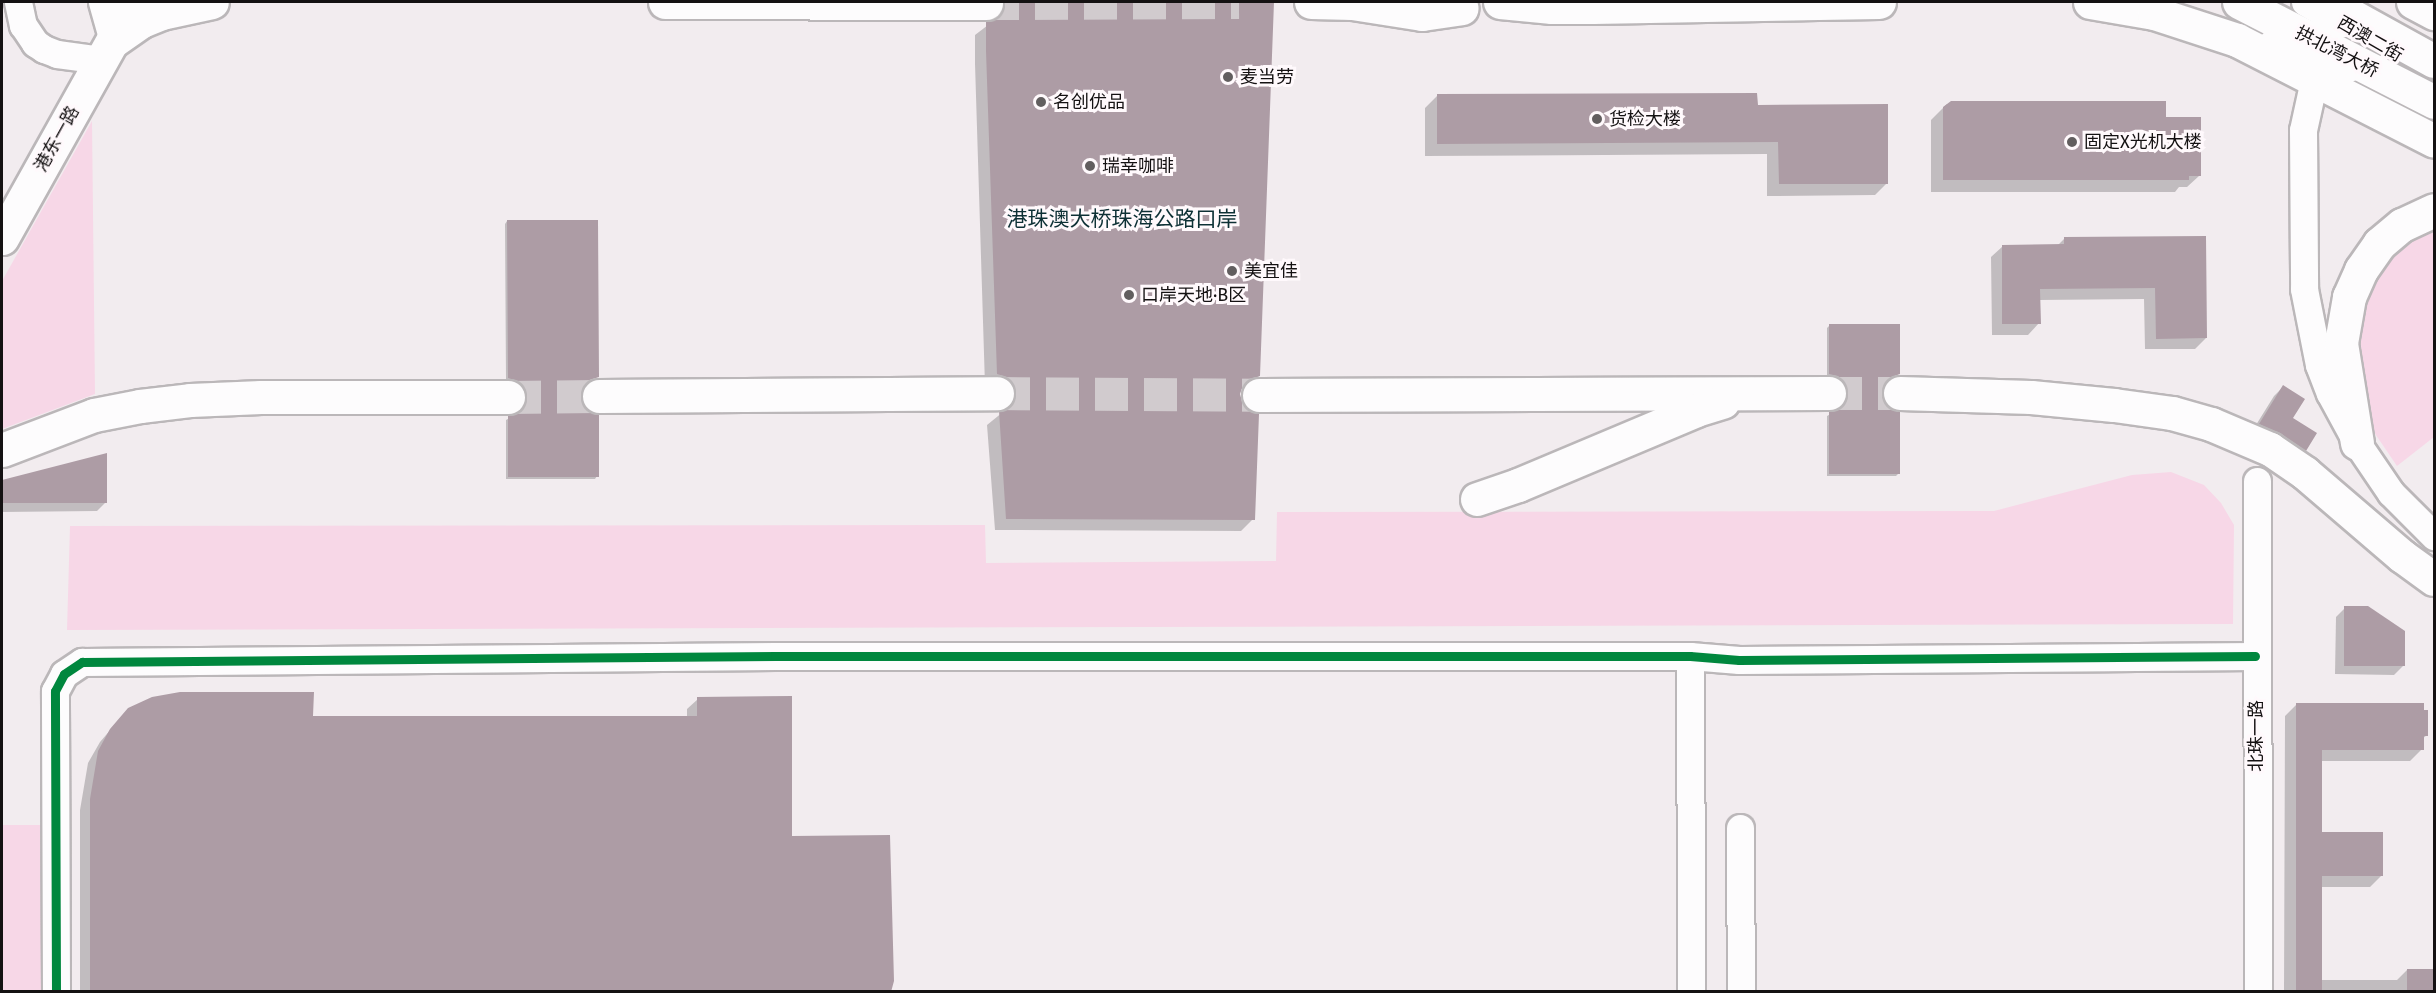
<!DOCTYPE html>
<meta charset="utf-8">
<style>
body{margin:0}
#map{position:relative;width:2436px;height:993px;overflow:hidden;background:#f2ecef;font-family:"Fira Sans","Noto Sans SC",sans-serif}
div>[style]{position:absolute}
.green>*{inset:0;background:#f7d7e7}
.shadow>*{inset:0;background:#0003}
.building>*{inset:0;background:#ad9ca5}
.highway-tunnel>*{height:33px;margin-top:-16.5px;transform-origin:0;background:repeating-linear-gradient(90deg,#d1cbce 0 33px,transparent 0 49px)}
.roads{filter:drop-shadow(2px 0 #bbb7b9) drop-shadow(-2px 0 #bbb7b9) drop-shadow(0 2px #bbb7b9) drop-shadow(0 -2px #bbb7b9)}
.minor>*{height:27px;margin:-13.5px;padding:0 13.5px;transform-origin:13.5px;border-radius:13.5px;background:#fdfcfd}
.major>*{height:33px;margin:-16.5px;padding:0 16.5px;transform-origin:16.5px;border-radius:16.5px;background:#fdfcfd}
.highway>*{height:33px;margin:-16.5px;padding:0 16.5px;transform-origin:16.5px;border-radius:16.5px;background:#fdfcfd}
.cycleway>*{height:9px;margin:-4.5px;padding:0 4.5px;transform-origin:4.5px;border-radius:4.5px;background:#00873e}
.dots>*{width:16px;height:16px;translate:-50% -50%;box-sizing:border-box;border:3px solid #fff9fc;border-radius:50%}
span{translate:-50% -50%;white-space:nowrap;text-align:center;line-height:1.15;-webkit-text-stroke:6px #fff9fc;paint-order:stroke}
.street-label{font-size:18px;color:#141112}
.poi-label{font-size:18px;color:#141112}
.left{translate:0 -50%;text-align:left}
.quarter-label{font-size:21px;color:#0d3035}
.frame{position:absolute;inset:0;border:3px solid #141112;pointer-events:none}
</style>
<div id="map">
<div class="green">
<i style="clip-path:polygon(92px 121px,95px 394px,2px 429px,2px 281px)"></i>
<i style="clip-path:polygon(2434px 220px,2434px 437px,2397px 466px,2361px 413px,2353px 324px,2388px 248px)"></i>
<i style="clip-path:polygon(2171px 472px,2204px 485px,2221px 503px,2234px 525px,2233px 624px,67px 630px,70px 526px,985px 525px,986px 563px,1276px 561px,1277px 512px,1994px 511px,2132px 475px)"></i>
<i style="clip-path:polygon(2px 825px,43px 825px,47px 991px,2px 991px)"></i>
</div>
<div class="shadow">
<i style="clip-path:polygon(986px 2px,1272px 2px,1259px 376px,1246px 388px,1240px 389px,1239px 394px,1253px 519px,1241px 531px,995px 530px,987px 425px,1003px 412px,1004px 405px,985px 386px,975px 64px,975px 35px,992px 22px,993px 15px)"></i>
<i style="clip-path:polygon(1437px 96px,1756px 106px,1887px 183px,1875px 195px,1767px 196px,1767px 154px,1425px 156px,1425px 108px)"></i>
<i style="clip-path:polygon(1947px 104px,2199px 176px,2187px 187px,2179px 187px,2175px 192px,1931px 192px,1931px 120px)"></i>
<i style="clip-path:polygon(507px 221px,597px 377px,585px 382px,579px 396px,597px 476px,595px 479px,506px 479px,506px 420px,522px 411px,525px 400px,522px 391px,515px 383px,506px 380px,505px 224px)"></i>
<i style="clip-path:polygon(2205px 237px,2206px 338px,2195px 349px,2145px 349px,2144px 299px,2039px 300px,2039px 323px,2028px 335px,1992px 335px,1991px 257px,2003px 246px,2057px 246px,2064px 239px)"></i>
<i style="clip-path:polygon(1829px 326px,1898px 374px,1883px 382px,1880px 393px,1898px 474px,1896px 476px,1827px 476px,1827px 416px,1843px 407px,1846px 396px,1843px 387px,1836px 379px,1827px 376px,1827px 328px)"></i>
<i style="clip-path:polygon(2283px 387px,2291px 418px,2305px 450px,2296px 459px,2251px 433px,2274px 396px)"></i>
<i style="clip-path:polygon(106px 455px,106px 502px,97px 511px,2px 512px,2px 481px)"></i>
<i style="clip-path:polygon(2345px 608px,2403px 666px,2394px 675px,2335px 674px,2336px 617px)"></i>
<i style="clip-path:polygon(698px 699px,889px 992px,80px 992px,80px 810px,88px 763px,100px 742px,118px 721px,311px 717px,687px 717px,687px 709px)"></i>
<i style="clip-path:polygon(2297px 704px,2427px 735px,2422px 739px,2422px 749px,2410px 761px,2320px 761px,2320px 834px,2382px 875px,2370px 887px,2321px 887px,2321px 980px,2397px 980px,2407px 970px,2434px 970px,2434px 992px,2284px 992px,2285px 716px)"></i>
</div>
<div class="building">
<i style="clip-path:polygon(1004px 2px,1274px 2px,1260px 376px,1249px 379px,1243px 385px,1240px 394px,1243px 405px,1250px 411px,1259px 414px,1255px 520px,1006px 519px,999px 411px,1007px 409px,1013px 403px,1016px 392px,1013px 384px,1007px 377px,997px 374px,986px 51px,986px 22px,995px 19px,1002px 13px)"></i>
<i style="clip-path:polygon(1757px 93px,1758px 105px,1888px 104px,1888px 184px,1779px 184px,1778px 142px,1437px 144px,1437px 94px)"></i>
<i style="clip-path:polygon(1951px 101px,2166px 101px,2166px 117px,2201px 117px,2201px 176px,2189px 176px,2189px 180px,1943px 180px,1943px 107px)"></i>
<i style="clip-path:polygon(507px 220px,598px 220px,599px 377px,589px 380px,582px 387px,580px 396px,583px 406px,589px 412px,599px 415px,599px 477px,508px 477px,508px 416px,517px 413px,524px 407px,527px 396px,524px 388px,518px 381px,508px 378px)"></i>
<i style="clip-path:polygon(2206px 236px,2207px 338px,2156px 339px,2155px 288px,2040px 289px,2041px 324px,2002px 324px,2002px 245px,2064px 244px,2064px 237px)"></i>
<i style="clip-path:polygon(1829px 324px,1900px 324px,1900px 374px,1891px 377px,1884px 383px,1881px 393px,1884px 402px,1890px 409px,1900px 412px,1900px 474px,1829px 474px,1829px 412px,1839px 409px,1845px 402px,1848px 394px,1845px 383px,1838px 376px,1829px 374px)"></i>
<i style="clip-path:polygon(2283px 385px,2305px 399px,2293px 418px,2317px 433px,2306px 451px,2281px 434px,2259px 424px)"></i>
<i style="clip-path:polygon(107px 453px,107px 503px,2px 503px,2px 480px)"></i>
<i style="clip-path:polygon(2344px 606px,2368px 606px,2405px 631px,2405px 666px,2344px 666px)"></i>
<i style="clip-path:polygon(180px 692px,314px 692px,313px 716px,697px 716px,697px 697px,792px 696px,792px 836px,890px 835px,894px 981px,891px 992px,90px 992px,90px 799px,98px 751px,110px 729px,128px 708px,152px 697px)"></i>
<i style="clip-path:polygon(2296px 703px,2424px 703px,2424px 710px,2428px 710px,2428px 736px,2424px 736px,2424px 750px,2322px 750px,2322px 832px,2383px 832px,2383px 876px,2322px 876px,2322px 992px,2296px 992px)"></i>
<i style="clip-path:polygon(2407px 969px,2434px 969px,2434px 992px,2407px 992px)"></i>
</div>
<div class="highway-tunnel">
<i style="left:986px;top:3px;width:253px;rotate:-0.2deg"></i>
<i style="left:997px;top:393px;width:262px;rotate:0.4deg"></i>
<i style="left:1829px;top:393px;width:71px"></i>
<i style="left:508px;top:397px;width:91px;rotate:-0.6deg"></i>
</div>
<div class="roads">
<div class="minor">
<i style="left:18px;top:2px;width:24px;rotate:78deg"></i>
<i style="left:23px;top:25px;width:22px;rotate:56deg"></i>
<i style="left:35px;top:43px;width:11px;rotate:34deg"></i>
<i style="left:44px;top:49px;width:14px;rotate:21deg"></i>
<i style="left:57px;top:54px;width:44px;rotate:7.8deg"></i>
<i style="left:102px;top:2px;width:41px;rotate:74.2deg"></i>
<i style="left:2305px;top:2px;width:43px;rotate:29.6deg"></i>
<i style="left:2314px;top:80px;width:51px;rotate:102.4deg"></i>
<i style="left:2303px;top:130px;width:159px;rotate:89.6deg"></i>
<i style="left:2304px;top:289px;width:77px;rotate:78.8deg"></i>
<i style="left:2319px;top:365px;width:30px;rotate:69deg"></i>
<i style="left:2330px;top:393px;width:57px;rotate:61.6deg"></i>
<i style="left:2357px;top:443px;width:60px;rotate:55.8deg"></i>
<i style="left:2391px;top:493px;width:61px;rotate:45deg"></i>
<i style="left:2257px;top:481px;width:511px;rotate:89.89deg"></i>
<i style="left:1690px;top:656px;width:336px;rotate:89.8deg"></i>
<i style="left:1740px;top:828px;width:164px;rotate:89.7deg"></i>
<i style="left:56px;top:992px;width:301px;rotate:-90.2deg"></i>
<i style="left:55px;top:691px;width:19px;rotate:-62deg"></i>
<i style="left:64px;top:674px;width:22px;rotate:-34deg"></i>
<i style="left:82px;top:662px;width:693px;rotate:-0.5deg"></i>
<i style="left:775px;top:656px;width:915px"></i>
<i style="left:1690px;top:656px;width:49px;rotate:4.7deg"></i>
<i style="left:1739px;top:660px;width:516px;rotate:-0.44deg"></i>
</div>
<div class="major">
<i style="left:2239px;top:2px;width:219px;rotate:27.1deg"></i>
<i style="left:2327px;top:2px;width:122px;rotate:28.9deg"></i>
<i style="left:113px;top:41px;width:35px;rotate:-35deg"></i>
<i style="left:142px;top:21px;width:22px;rotate:-22deg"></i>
<i style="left:162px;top:13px;width:51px;rotate:-12.4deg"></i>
</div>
<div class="highway">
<i style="left:665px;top:2px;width:321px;rotate:0.2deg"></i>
<i style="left:1311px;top:2px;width:41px;rotate:1.4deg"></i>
<i style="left:1352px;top:3px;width:71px;rotate:8.9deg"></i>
<i style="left:1422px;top:14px;width:40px;rotate:-8.5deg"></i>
<i style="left:1500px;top:2px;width:52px;rotate:5.5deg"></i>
<i style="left:1552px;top:7px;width:40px"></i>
<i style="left:1592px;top:7px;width:287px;rotate:-1deg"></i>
<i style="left:2090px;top:2px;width:65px;rotate:9.8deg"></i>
<i style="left:2154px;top:13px;width:87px;rotate:18deg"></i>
<i style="left:2237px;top:40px;width:221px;rotate:27.1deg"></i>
<i style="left:2413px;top:2px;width:24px;rotate:28deg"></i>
<i style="left:2274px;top:45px;width:77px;rotate:15.1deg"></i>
<i style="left:2px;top:238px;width:270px;rotate:-60.8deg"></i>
<i style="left:1900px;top:393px;width:131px;rotate:1.7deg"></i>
<i style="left:2031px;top:397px;width:83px;rotate:5.5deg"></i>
<i style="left:2114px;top:405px;width:59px;rotate:7.9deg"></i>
<i style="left:2172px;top:413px;width:41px;rotate:15.8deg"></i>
<i style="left:2211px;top:424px;width:64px;rotate:23deg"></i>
<i style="left:2270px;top:449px;width:42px;rotate:34.4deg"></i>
<i style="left:2305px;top:473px;width:128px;rotate:40.6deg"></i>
<i style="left:2402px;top:556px;width:39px;rotate:36deg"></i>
<i style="left:1259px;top:395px;width:570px;rotate:-0.2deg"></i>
<i style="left:599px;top:396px;width:398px;rotate:-0.4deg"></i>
<i style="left:2357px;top:443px;width:101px;rotate:-99.1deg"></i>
<i style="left:2341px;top:343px;width:47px;rotate:-80.1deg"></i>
<i style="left:2349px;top:297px;width:30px;rotate:-66deg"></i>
<i style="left:2361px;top:270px;width:32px;rotate:-55deg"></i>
<i style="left:2379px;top:244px;width:30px;rotate:-40deg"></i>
<i style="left:2402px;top:225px;width:35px;rotate:-25deg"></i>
<i style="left:2px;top:450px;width:98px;rotate:-20.8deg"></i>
<i style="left:94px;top:415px;width:47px;rotate:-11.1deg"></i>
<i style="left:140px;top:406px;width:50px;rotate:-6.8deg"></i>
<i style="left:190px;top:400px;width:71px;rotate:-2.4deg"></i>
<i style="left:261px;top:397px;width:247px"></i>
<i style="left:1477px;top:499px;width:43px;rotate:-18.9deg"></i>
<i style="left:1518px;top:485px;width:193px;rotate:-22.8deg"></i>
<i style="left:1696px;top:410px;width:28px;rotate:-17deg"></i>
</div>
</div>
<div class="cycleway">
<i style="left:56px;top:992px;width:301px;rotate:-90.2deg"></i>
<i style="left:55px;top:691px;width:19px;rotate:-62deg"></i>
<i style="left:64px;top:674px;width:22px;rotate:-34deg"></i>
<i style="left:82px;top:662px;width:693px;rotate:-0.5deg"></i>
<i style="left:775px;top:656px;width:915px"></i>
<i style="left:1690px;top:656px;width:49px;rotate:4.7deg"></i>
<i style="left:1739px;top:660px;width:516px;rotate:-0.44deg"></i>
</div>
<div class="dots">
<i style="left:1228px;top:77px;background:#625e5f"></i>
<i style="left:1041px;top:102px;background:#625e5f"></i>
<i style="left:1597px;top:119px;background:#625e5f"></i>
<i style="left:2072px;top:142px;background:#625e5f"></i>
<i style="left:1090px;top:166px;background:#625e5f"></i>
<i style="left:1232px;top:271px;background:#625e5f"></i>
<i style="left:1129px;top:295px;background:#625e5f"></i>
</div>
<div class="street-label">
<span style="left:2370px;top:39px;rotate:30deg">西澳二街</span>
<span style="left:2337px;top:52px;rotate:27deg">拱北湾大桥</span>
<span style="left:57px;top:139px;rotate:-61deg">港东一路</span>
<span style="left:2256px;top:736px;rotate:-90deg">北珠一路</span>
</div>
<div class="poi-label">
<span class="left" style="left:1240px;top:77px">麦当劳</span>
<span class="left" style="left:1053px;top:102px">名创优品</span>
<span class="left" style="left:1609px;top:119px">货检大楼</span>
<span class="left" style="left:2084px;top:142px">固定X光机大楼</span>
<span class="left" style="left:1102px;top:166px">瑞幸咖啡</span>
<span class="left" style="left:1244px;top:271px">美宜佳</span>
<span class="left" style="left:1141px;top:295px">口岸天地·B区</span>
</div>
<div class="quarter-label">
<span style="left:1122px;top:219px">港珠澳大桥珠海公路口岸</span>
</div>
<div class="frame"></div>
</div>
